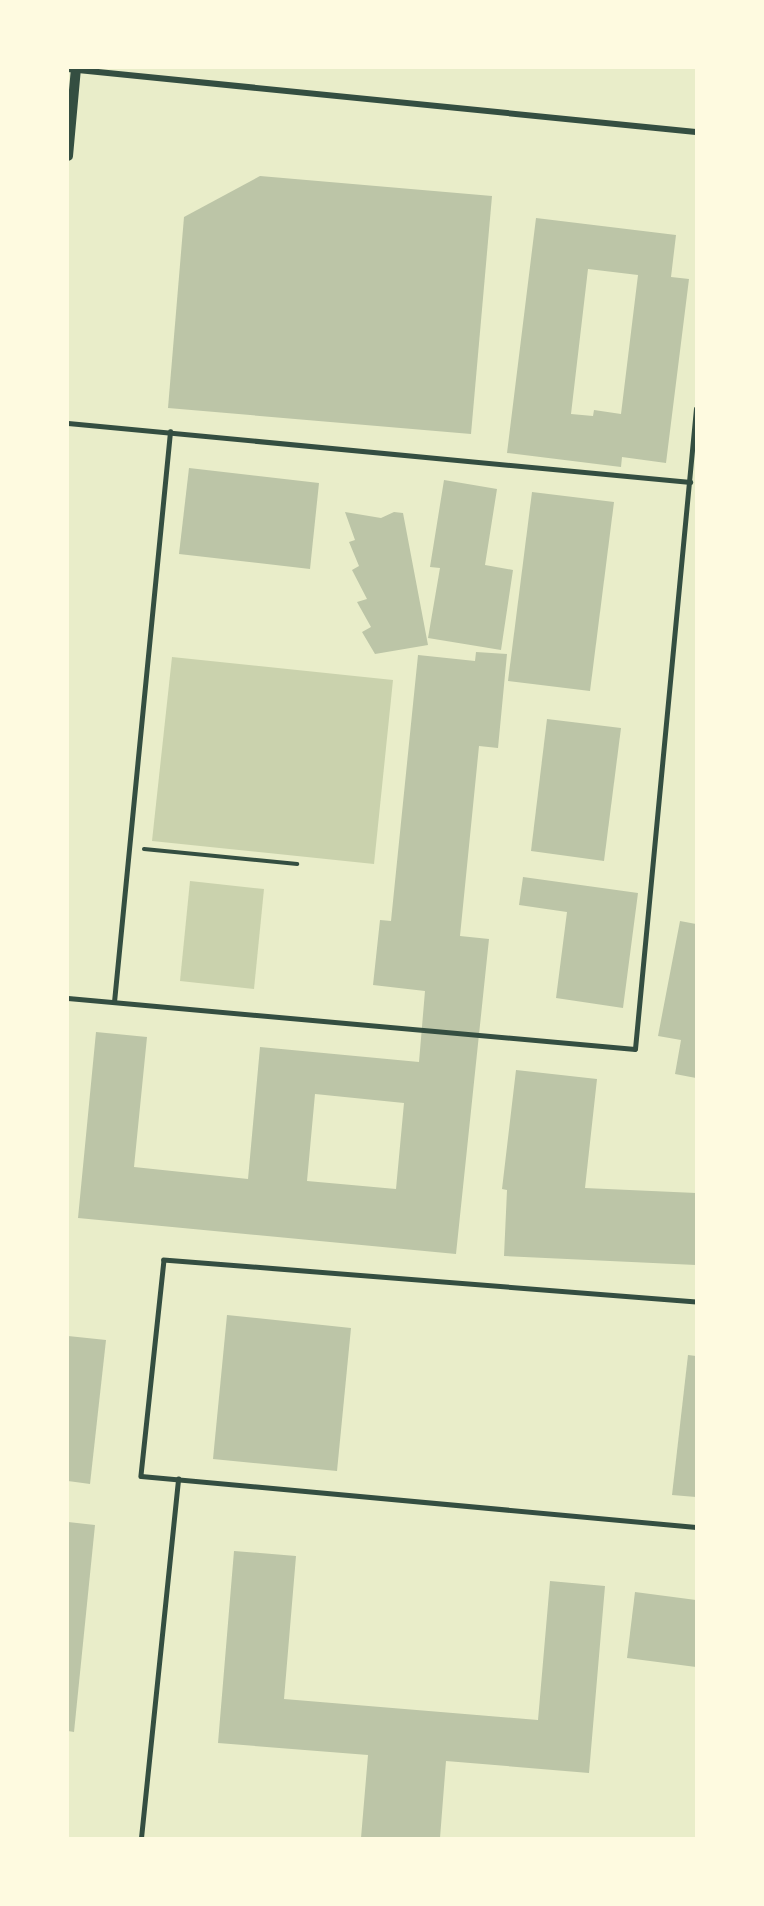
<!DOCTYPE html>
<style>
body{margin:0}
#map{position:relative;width:764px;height:1906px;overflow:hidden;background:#e9edc9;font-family:"Archivo Narrow",sans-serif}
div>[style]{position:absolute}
.green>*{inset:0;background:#cad2ad}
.building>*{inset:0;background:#bcc5a7}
.path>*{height:4px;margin:-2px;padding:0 2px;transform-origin:2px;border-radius:2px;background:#344e41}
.service>*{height:4.5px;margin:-2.25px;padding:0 2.25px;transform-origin:2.25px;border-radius:2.25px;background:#344e41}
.minor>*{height:6px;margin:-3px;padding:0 3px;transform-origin:3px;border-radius:3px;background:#344e41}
.tertiary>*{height:10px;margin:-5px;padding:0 5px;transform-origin:5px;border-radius:5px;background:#344e41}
span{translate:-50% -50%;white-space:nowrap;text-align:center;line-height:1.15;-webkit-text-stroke:6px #fefae0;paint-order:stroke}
.frame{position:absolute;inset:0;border:69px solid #fefae0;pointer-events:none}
</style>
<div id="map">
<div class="green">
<i style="clip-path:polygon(172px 657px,393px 680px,374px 864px,152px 841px)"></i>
<i style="clip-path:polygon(190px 881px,264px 889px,254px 989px,180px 981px)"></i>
</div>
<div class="building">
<i style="clip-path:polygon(260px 176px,492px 196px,471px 434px,168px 408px,184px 217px)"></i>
<i style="clip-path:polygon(evenodd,536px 218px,676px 235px,671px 277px,689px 279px,666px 463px,622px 457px,621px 467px,507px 453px,536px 218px,588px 269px,638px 275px,621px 414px,594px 410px,593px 416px,571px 414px,588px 269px)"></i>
<i style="clip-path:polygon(189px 468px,319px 483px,310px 569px,179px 554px)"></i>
<i style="clip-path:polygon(444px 480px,497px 489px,485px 565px,513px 570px,501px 650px,428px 638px,440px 568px,430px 567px)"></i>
<i style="clip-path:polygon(532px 492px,614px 502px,590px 691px,508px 681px)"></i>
<i style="clip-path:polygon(345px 512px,381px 518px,394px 512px,403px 513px,428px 645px,375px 654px,362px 632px,371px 627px,357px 602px,367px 599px,352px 570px,359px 566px,349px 542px,355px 540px)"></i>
<i style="clip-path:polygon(evenodd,476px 652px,507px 654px,498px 748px,479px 746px,460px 936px,489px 939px,456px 1254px,78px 1218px,96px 1032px,147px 1037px,134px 1167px,248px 1179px,260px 1047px,419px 1062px,425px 991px,373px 985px,380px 920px,391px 921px,418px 655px,475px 661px,476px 652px,315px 1094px,404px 1103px,396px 1189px,307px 1181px,315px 1094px)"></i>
<i style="clip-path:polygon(547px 719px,621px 728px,604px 861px,531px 851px)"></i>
<i style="clip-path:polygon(523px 877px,638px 893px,623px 1008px,556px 998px,567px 912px,519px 905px)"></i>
<i style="clip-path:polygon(680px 921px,696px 924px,696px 1078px,675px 1074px,681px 1040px,658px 1036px)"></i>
<i style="clip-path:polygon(516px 1070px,597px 1079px,585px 1188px,696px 1193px,696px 1265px,504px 1256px,507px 1190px,502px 1189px)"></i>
<i style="clip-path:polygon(227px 1315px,351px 1328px,337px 1471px,213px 1459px)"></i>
<i style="clip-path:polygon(68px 1336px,106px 1340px,90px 1484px,68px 1481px)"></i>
<i style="clip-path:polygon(688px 1355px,696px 1356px,696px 1497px,672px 1495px)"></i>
<i style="clip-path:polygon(68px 1522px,95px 1525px,74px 1732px,68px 1731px)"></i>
<i style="clip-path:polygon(234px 1551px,296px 1556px,284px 1699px,538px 1720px,550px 1581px,605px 1586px,589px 1773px,446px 1761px,440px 1838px,361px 1838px,368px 1755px,218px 1743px)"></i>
<i style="clip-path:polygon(635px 1592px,696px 1600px,696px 1667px,627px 1658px)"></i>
</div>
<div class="path">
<i style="left:144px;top:849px;width:154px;rotate:5.6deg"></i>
</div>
<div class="service">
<i style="left:68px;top:423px;width:625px;rotate:5.42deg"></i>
<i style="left:68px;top:998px;width:569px;rotate:5.14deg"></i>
<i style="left:635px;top:1049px;width:643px;rotate:-84.56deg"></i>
<i style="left:114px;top:1002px;width:573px;rotate:-84.39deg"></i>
<i style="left:696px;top:1302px;width:534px;rotate:-175.49deg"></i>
<i style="left:164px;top:1260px;width:217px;rotate:96.1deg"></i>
<i style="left:141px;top:1476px;width:557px;rotate:5.25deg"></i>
<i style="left:141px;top:1838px;width:361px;rotate:-84.1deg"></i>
</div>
<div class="minor">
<i style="left:68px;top:69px;width:631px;rotate:5.73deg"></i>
</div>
<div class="tertiary">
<i style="left:68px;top:156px;width:88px;rotate:-84.8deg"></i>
</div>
<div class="frame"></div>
</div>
